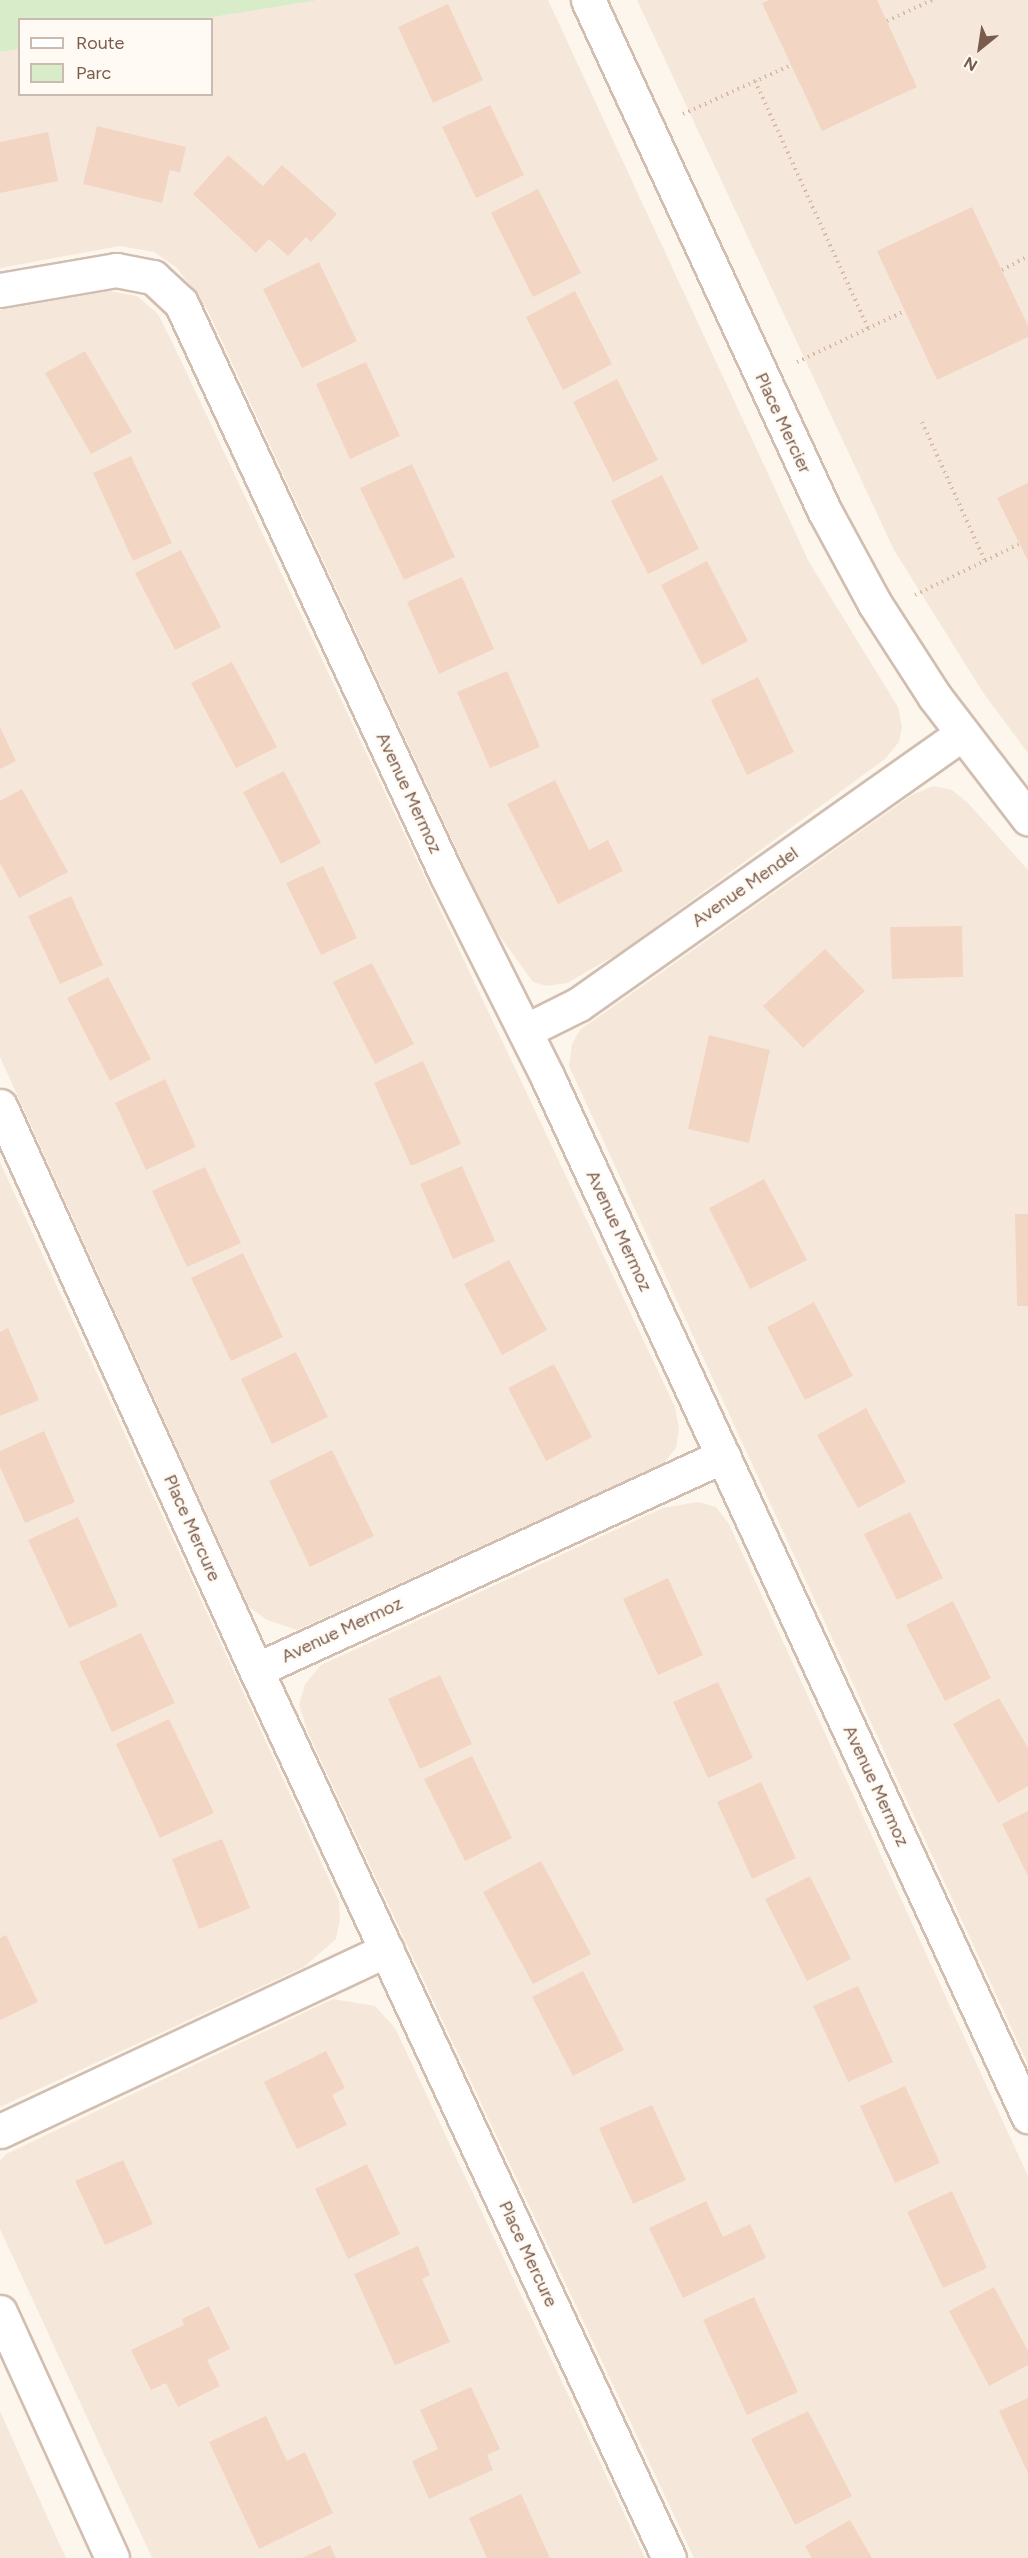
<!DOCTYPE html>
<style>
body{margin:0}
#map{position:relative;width:1028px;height:2558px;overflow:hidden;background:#fdf6ec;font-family:Figtree,sans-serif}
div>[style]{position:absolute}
.residential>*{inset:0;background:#f5e8da}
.green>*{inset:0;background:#d8ecc9}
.building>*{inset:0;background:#f3d5c3}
.path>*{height:4px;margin-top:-2px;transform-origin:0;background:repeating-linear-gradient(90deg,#d9b8a5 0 1.5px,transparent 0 6px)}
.roads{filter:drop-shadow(2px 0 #d1beb0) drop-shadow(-2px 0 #d1beb0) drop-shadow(0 2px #d1beb0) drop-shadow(0 -2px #d1beb0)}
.minor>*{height:33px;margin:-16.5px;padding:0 16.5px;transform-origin:16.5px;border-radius:16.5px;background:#fff}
span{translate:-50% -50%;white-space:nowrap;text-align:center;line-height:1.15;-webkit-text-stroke:4.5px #fffaf3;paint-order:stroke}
.street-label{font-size:18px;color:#7a5c4d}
.legend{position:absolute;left:18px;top:18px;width:195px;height:78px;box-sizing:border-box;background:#fffaf3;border:2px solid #cabbb1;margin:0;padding:8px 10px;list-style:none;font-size:18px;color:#7a5c4d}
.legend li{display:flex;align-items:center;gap:12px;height:30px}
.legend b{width:30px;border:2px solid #cabbb1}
.north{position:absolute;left:950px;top:18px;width:60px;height:60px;-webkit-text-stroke:4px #fffaf3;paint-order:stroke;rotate:210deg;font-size:16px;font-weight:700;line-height:24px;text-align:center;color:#7a5c4d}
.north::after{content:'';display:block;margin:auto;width:21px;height:27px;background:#7a5c4d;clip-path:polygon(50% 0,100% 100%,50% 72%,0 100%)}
</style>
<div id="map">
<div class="residential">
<i style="clip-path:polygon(319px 0,548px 0,809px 562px,898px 707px,902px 727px,899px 742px,885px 759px,621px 952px,567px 983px,546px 986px,533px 982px,491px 924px,208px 311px,177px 268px,154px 252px,120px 246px,0 268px,0 52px,19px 49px,20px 94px,212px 94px,212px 20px,201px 19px)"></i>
<i style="clip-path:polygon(637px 0,1028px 0,1028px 753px,984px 694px,894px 550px)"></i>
<i style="clip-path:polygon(109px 291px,137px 296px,158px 314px,173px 344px,675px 1407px,679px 1429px,676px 1448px,664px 1463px,297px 1630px,267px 1620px,249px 1607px,0 1057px,0 310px)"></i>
<i style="clip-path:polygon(933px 786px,952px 790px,968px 803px,1028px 870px,1028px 2064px,569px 1066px,572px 1044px,580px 1030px,912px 795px)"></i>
<i style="clip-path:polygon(0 1162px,339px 1901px,340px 1919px,336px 1939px,304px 1967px,0 2107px)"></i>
<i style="clip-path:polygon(698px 1502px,716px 1507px,729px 1524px,1028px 2176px,1028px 2558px,694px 2558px,309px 1735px,299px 1705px,305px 1684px,321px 1665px,663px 1508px)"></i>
<i style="clip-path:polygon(333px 1999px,375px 2006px,395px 2028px,645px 2558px,152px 2558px,0 2229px,0 2161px,6px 2154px)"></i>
<i style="clip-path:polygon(0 2411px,58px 2541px,66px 2558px,0 2558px)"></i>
</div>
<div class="green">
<i style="clip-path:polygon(0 0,319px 0,201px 19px,20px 20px,19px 49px,0 52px)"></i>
</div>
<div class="building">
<i style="clip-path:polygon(769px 0,877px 0,917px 87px,822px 131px,762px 3px)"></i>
<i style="clip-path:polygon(448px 4px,483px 80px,433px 103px,398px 27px)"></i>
<i style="clip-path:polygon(490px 105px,524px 175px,476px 198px,442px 127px)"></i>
<i style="clip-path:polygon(97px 126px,186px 147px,180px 173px,170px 170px,162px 203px,83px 184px)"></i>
<i style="clip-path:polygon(48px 132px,58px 181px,0 193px,0 142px)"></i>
<i style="clip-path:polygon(228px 155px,263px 186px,282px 165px,337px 214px,311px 242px,306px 237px,288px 256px,269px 239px,256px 253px,193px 194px)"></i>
<i style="clip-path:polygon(538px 189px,581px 273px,533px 297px,491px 213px)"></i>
<i style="clip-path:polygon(972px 207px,1028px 326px,1028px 337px,937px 380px,877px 251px)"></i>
<i style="clip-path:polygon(319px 262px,357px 341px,302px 368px,263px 289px)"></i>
<i style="clip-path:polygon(575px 291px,612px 364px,563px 390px,526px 317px)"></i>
<i style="clip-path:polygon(85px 351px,132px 432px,91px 454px,45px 373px)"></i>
<i style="clip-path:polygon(366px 362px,400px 436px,350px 459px,316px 384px)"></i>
<i style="clip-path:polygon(617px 379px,658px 460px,613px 482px,573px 402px)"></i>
<i style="clip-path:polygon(131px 456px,172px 543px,133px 561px,93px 473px)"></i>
<i style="clip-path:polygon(412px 464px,455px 557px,404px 580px,360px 488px)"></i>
<i style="clip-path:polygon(662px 475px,699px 549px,648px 574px,611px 501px)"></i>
<i style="clip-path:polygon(1028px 483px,1028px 561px,997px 498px)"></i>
<i style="clip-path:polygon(181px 550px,221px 627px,175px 650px,135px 573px)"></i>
<i style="clip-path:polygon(707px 561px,748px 641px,702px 665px,661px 585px)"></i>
<i style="clip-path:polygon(462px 577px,494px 649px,439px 674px,407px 602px)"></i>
<i style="clip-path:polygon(232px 662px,277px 747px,236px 768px,191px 683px)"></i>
<i style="clip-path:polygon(507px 671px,540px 747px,490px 768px,457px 692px)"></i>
<i style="clip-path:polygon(758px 677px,794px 752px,747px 775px,711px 700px)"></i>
<i style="clip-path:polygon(0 727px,16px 761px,0 769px)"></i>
<i style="clip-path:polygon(284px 771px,321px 843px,281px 864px,243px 792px)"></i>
<i style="clip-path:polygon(555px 780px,589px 850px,608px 840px,623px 871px,558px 904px,507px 804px)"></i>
<i style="clip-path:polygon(22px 789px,68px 872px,19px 898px,0 863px,0 801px)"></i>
<i style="clip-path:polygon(323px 866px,357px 938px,321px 955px,286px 883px)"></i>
<i style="clip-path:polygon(71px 896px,103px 965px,60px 984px,28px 916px)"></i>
<i style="clip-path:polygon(962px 926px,963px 977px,892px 979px,890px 927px)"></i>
<i style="clip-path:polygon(825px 949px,865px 991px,803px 1048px,763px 1006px)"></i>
<i style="clip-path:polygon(372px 963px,414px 1044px,375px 1064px,333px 982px)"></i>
<i style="clip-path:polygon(108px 977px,151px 1059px,110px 1081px,67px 998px)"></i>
<i style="clip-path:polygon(709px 1035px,770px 1050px,749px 1143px,688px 1129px)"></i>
<i style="clip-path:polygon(423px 1061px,461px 1144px,411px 1166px,374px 1083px)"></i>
<i style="clip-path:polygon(165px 1079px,196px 1147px,146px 1170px,115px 1103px)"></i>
<i style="clip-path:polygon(462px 1166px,495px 1241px,453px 1259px,420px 1184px)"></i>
<i style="clip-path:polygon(205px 1167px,241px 1243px,187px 1267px,152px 1191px)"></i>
<i style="clip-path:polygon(764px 1179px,807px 1260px,750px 1289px,709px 1208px)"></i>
<i style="clip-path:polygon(1015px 1214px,1028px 1214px,1028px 1306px,1017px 1306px)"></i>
<i style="clip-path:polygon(243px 1253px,283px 1337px,231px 1361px,191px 1278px)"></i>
<i style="clip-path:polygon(509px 1260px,547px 1330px,502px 1355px,464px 1284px)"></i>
<i style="clip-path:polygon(814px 1302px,853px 1376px,805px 1400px,767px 1327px)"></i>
<i style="clip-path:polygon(8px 1328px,39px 1400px,0 1416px,0 1332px)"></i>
<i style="clip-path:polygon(296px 1352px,328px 1417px,272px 1444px,241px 1379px)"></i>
<i style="clip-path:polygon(554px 1364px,592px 1437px,546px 1461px,508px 1388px)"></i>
<i style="clip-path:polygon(866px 1408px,906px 1482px,858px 1508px,817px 1435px)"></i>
<i style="clip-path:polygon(44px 1431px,75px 1502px,25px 1523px,0 1467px,0 1451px)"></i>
<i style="clip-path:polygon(332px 1450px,374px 1536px,310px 1567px,269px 1481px)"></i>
<i style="clip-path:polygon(910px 1512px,943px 1578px,897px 1600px,864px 1534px)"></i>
<i style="clip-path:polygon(78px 1517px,118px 1606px,69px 1628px,28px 1540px)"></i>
<i style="clip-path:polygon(668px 1578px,703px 1655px,658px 1675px,623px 1599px)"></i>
<i style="clip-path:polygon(953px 1601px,991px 1678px,945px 1701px,906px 1625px)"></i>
<i style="clip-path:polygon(141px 1633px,175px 1703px,112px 1732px,79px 1662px)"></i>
<i style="clip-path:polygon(440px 1675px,472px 1744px,420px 1769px,388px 1699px)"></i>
<i style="clip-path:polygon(718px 1682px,753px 1758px,708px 1778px,673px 1702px)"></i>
<i style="clip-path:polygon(999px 1698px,1028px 1748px,1028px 1786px,998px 1803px,953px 1724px)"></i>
<i style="clip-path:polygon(169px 1719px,214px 1813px,160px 1838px,116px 1744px)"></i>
<i style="clip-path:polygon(472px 1756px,512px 1838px,465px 1861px,424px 1779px)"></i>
<i style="clip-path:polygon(761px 1782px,796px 1858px,752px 1879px,717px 1802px)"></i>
<i style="clip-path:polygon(1028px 1811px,1028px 1876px,1002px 1824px)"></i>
<i style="clip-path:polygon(222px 1839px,250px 1908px,199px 1929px,172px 1859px)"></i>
<i style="clip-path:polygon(541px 1861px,591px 1954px,533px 1984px,483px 1892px)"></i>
<i style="clip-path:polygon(810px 1876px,851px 1959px,807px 1981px,765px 1899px)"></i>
<i style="clip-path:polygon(6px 1935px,38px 2002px,0 2020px,0 1938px)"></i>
<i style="clip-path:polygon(583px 1971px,624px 2050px,573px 2076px,532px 1997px)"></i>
<i style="clip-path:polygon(858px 1986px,893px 2062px,848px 2082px,813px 2006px)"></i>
<i style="clip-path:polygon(326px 2051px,345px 2088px,332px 2095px,347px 2125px,297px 2149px,264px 2082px)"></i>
<i style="clip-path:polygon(905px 2086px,940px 2163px,895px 2183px,860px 2106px)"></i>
<i style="clip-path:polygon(652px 2105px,686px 2180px,633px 2204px,599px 2128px)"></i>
<i style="clip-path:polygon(123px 2160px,153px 2224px,105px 2245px,75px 2181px)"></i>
<i style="clip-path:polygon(367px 2164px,400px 2234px,348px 2259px,315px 2189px)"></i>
<i style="clip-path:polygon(952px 2191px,987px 2268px,943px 2288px,907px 2212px)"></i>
<i style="clip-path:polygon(706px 2201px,723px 2237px,750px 2224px,766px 2258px,683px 2298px,649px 2228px)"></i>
<i style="clip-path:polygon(418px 2246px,430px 2275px,422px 2279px,450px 2342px,395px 2365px,354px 2274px)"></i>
<i style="clip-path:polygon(994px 2287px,1028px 2351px,1028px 2365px,989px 2386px,949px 2311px)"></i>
<i style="clip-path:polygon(754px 2297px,798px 2392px,747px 2415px,703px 2320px)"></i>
<i style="clip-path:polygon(209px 2306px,230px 2349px,207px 2360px,220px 2386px,178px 2407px,166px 2383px,151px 2390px,131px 2350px,184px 2325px,182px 2319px)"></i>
<i style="clip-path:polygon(471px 2387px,500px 2449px,487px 2455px,493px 2470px,429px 2499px,412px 2461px,438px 2449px,420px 2410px)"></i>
<i style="clip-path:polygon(1028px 2398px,1028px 2473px,999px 2411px)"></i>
<i style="clip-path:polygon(808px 2411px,852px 2496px,795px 2525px,751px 2439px)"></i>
<i style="clip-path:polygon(266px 2416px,287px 2461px,305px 2452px,333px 2513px,259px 2549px,209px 2442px)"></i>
<i style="clip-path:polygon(521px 2494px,550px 2558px,487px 2558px,469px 2518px)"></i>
<i style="clip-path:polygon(850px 2520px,872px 2558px,812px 2558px,805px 2546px)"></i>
<i style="clip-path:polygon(330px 2545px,336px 2558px,302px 2558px)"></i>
</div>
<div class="path">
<i style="left:887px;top:21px;width:50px;rotate:-25deg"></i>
<i style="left:755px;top:81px;width:272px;rotate:65.4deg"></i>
<i style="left:683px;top:114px;width:119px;rotate:-24.4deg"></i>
<i style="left:1002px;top:270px;width:30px;rotate:-28deg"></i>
<i style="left:797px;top:362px;width:119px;rotate:-25.3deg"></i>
<i style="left:922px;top:422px;width:153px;rotate:65.6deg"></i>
<i style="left:915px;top:595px;width:116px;rotate:-26.1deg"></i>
</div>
<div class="roads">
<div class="minor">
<i style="left:588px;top:0;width:562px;rotate:65.17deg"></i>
<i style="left:824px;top:510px;width:107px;rotate:61.5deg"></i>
<i style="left:875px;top:604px;width:111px;rotate:57.2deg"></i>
<i style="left:935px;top:697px;width:153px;rotate:52.5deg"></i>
<i style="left:0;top:290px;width:118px;rotate:-9.8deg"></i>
<i style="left:116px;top:270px;width:38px;rotate:11deg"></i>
<i style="left:153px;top:277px;width:38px;rotate:43deg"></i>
<i style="left:181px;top:303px;width:629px;rotate:65.1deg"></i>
<i style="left:446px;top:874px;width:228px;rotate:63.4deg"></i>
<i style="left:548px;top:1078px;width:1144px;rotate:65.18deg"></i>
<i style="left:525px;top:1031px;width:60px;rotate:-26.6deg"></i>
<i style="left:579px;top:1004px;width:467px;rotate:-35.2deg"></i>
<i style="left:0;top:1106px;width:619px;rotate:65.59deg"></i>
<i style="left:256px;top:1670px;width:979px;rotate:65.06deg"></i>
<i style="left:256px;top:1670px;width:514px;rotate:-24.62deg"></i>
<i style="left:0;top:2131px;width:427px;rotate:-25.1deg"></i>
<i style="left:0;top:2312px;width:270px;rotate:65.5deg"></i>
</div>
</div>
<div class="street-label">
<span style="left:783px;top:423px;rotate:65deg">Place Mercier</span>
<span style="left:409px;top:793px;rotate:65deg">Avenue Mermoz</span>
<span style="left:745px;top:887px;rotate:-35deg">Avenue Mendel</span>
<span style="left:619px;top:1231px;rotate:65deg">Avenue Mermoz</span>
<span style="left:192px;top:1528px;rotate:66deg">Place Mercure</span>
<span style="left:342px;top:1630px;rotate:-25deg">Avenue Mermoz</span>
<span style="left:876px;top:1786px;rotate:65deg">Avenue Mermoz</span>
<span style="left:528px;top:2254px;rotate:65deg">Place Mercure</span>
</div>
<ul class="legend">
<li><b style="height:8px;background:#fff"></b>Route</li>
<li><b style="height:16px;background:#d8ecc9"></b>Parc</li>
</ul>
<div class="north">N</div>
</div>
